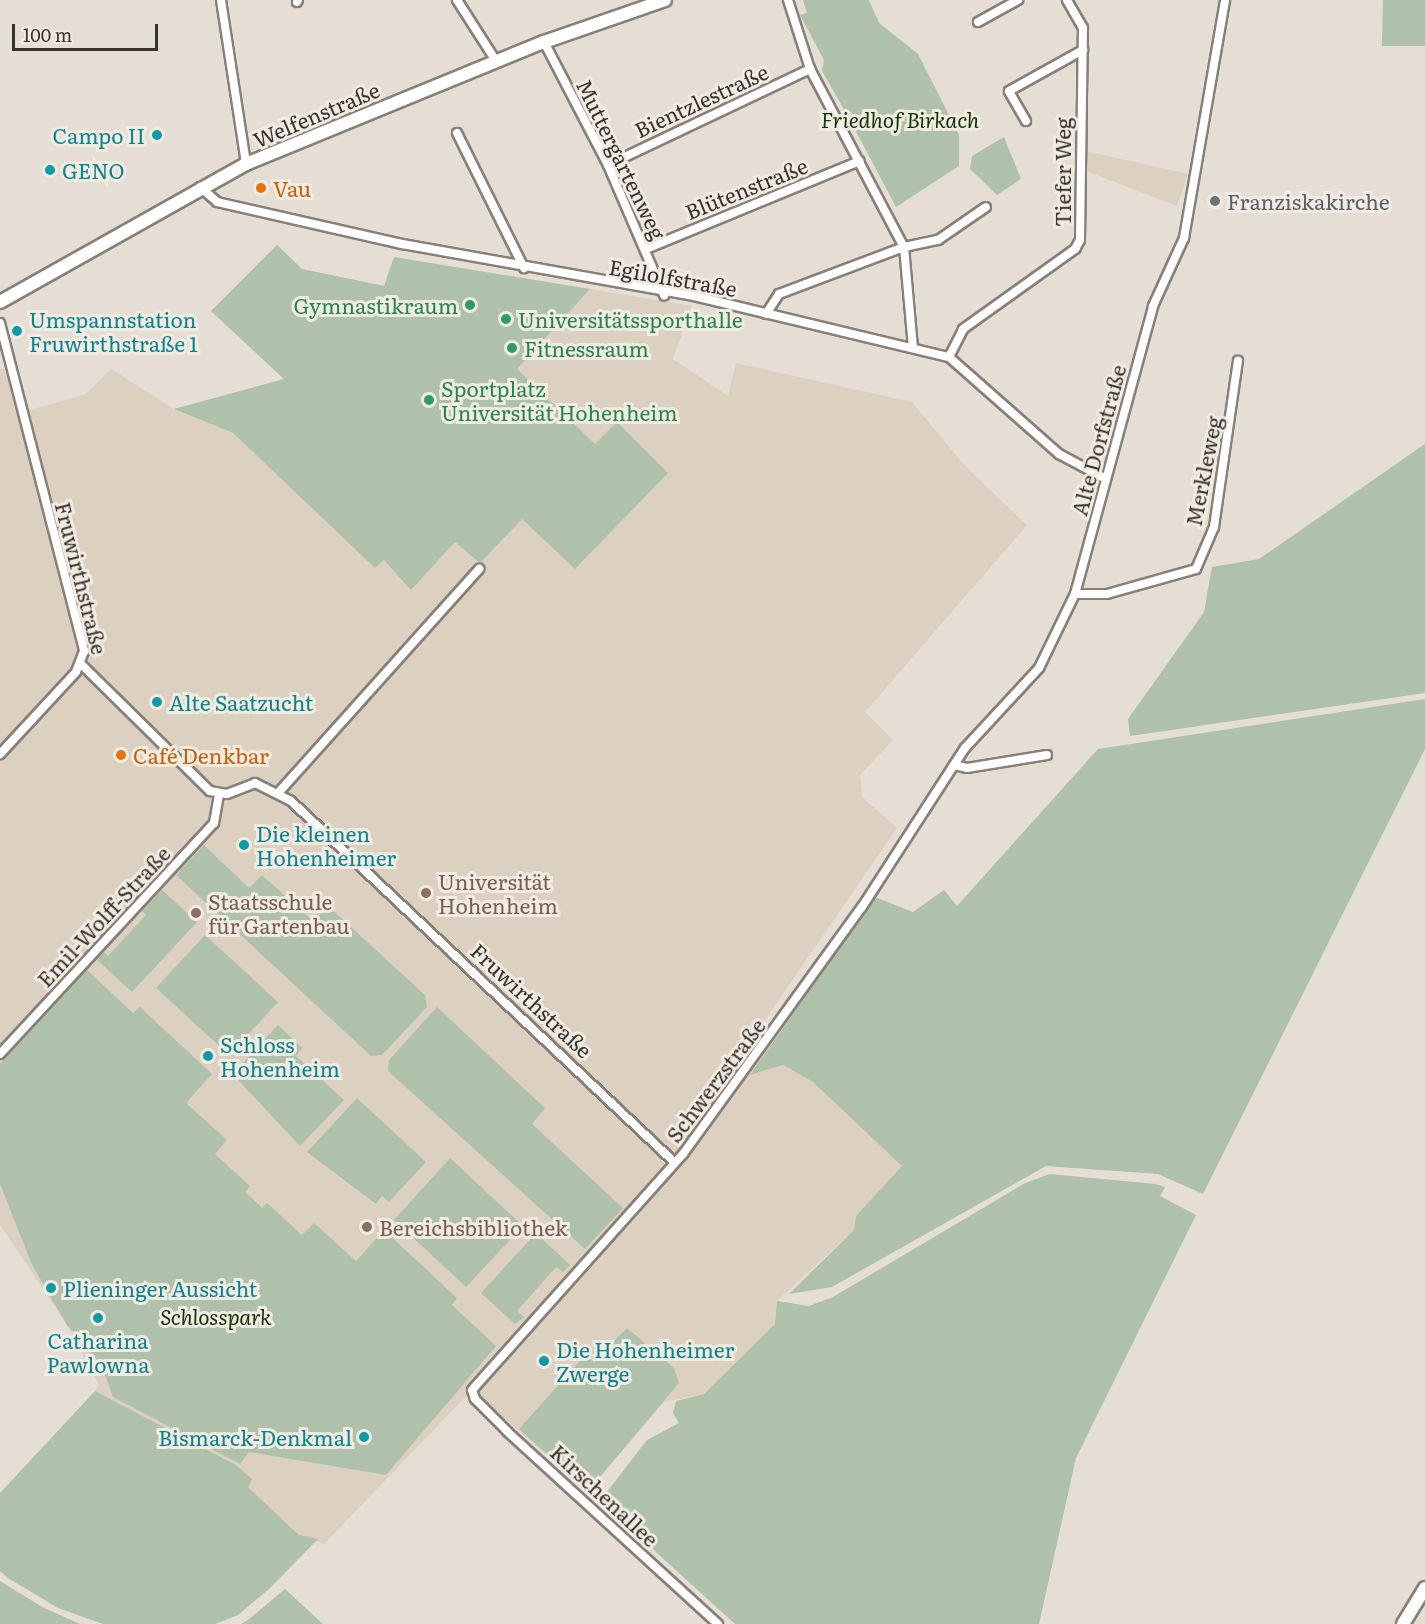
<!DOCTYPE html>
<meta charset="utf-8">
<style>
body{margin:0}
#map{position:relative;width:1425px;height:1624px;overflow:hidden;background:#e4ded4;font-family:Literata,serif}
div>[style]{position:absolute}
.built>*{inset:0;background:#dcd1c1}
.green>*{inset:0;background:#afc1ab}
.roads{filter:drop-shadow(2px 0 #868077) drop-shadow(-2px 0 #868077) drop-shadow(0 2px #868077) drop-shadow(0 -2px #868077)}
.street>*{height:8px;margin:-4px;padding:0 4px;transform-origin:4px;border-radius:4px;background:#fff}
.secondary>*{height:12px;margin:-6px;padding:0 6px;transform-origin:6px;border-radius:6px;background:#fff}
.dots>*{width:16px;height:16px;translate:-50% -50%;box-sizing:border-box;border:3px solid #f1ebe1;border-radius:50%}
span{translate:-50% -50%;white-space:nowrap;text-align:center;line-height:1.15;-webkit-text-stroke:6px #f1ebe1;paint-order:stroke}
.street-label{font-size:21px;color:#35332f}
.park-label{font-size:21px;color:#0f3406;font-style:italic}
.culture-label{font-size:21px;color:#0d838f}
.right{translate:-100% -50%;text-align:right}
.left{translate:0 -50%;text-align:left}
.food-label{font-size:21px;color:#c56008}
.worship-label{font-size:21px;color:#5b616d}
.leisure-label{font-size:21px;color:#27864d}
.education-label{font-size:21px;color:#785e54}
.scale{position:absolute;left:12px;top:24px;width:146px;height:27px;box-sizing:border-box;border:3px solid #35332f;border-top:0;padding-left:8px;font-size:18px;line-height:21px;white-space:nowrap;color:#35332f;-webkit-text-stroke:4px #f1ebe1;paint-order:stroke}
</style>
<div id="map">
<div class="built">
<i style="clip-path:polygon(1086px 151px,1188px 174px,1177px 206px,1086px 171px)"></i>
<i style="clip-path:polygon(277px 245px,302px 269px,384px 286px,590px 289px,692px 306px,673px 359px,728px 396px,736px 363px,912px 402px,966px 467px,1027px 525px,865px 712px,893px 740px,860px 775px,862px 797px,897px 828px,754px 1036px,795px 1052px,912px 1156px,856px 1216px,854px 1230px,777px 1301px,775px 1324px,704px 1394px,664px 1402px,588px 1491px,472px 1390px,324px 1544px,299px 1535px,248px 1487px,236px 1465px,95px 1391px,99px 1385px,67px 1325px,0 1225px,0 369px,13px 369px,30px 410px,86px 394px,111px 369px,174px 409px,284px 379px,211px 311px)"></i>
</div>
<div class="green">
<i style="clip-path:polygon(803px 0,869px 0,879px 23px,918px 54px,959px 135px,959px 166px,896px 207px,849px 118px,852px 112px,845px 111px,822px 71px,824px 60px,800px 15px,807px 13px)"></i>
<i style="clip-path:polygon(1383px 0,1425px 0,1425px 46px,1382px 46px)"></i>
<i style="clip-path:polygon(1004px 137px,1021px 179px,997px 195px,970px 169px,972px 156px)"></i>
<i style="clip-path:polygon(277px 245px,302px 269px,384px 286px,394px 257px,590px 289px,517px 369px,595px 444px,617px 422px,668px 473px,575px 569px,522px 519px,480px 563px,455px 542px,411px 590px,384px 560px,375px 568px,233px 433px,174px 409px,284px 379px,211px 311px)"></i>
<i style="clip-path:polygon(1425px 444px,1425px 693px,1130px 736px,1128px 719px,1204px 612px,1212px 567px,1259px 559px)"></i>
<i style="clip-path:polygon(1425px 699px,1425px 749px,1203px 1194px,1158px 1174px,1046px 1166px,832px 1287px,789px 1294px,854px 1230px,856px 1216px,902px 1166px,813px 1082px,783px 1065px,750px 1075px,875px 897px,913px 912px,944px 890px,957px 906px,1098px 749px)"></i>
<i style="clip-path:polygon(204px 845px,249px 888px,262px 875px,313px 921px,328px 906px,425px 995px,427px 1007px,382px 1055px,371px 1056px,176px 875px)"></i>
<i style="clip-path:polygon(162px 890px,197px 922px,132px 992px,97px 960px,104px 952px,108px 956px,146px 915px,142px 911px)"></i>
<i style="clip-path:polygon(205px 935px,278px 1002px,229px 1055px,156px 988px)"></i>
<i style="clip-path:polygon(87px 970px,133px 1013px,140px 1007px,212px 1074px,186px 1103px,227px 1140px,215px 1154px,250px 1186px,245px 1192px,253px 1199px,262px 1208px,267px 1203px,302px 1235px,314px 1223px,356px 1261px,384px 1230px,457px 1298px,452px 1305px,496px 1346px,386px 1475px,249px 1452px,240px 1464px,113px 1397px,101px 1364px,67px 1325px,32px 1265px,0 1184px,0 1064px)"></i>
<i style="clip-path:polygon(437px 1007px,545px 1108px,532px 1124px,623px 1208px,585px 1249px,388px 1071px,389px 1060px)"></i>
<i style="clip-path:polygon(278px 1025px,302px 1048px,296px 1056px,344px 1100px,300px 1146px,238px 1080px,247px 1070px,242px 1064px)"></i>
<i style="clip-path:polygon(357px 1098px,426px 1162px,389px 1202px,382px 1196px,376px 1204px,307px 1152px)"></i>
<i style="clip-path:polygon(450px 1158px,523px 1226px,466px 1287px,394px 1220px)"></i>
<i style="clip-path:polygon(1050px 1174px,1155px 1184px,1165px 1187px,1160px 1196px,1196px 1215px,1076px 1458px,1039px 1624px,735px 1624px,600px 1501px,647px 1440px,679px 1423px,673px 1413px,676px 1401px,704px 1394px,775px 1324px,777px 1301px,809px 1306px,833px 1297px,1025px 1183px)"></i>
<i style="clip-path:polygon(536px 1233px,570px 1265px,563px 1272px,556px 1267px,517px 1311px,524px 1317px,515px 1324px,481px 1293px)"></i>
<i style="clip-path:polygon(627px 1328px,674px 1368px,679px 1383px,588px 1491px,519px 1429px,585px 1355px,594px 1362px)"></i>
<i style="clip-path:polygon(95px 1391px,236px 1465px,252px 1479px,248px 1487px,299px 1535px,318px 1539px,270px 1588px,238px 1615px,215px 1624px,103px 1624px,58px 1608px,8px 1578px,0 1571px,0 1493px)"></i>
<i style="clip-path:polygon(0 1581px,44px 1608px,80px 1624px,0 1624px)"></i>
<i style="clip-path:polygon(285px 1589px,323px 1624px,241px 1624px,248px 1620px)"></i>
</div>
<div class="roads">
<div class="street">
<i style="left:221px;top:0;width:166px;rotate:81.3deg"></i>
<i style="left:457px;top:0;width:72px;rotate:57.4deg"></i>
<i style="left:788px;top:0;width:72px;rotate:72.3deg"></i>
<i style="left:810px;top:69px;width:201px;rotate:62.2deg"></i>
<i style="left:904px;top:247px;width:100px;rotate:84.9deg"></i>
<i style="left:297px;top:2px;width:2px;rotate:-63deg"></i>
<i style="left:978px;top:22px;width:46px;rotate:-28.8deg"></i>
<i style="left:544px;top:42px;width:139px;rotate:62.5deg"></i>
<i style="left:608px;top:165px;width:142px;rotate:66.7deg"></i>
<i style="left:1026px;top:121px;width:34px;rotate:-120deg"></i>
<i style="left:1009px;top:91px;width:85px;rotate:-29deg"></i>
<i style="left:457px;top:133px;width:151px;rotate:63.6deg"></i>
<i style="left:608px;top:165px;width:224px;rotate:-25.4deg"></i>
<i style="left:200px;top:187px;width:23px;rotate:41deg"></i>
<i style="left:217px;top:202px;width:190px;rotate:12.8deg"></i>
<i style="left:402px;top:244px;width:297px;rotate:10.1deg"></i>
<i style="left:694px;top:296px;width:262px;rotate:13.5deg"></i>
<i style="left:949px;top:357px;width:147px;rotate:41.4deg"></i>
<i style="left:1059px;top:454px;width:53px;rotate:28deg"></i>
<i style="left:646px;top:249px;width:231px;rotate:-22.4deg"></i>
<i style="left:766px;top:314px;width:24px;rotate:-57deg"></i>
<i style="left:779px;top:294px;width:134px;rotate:-20.6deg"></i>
<i style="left:904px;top:247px;width:35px;rotate:-12deg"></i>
<i style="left:938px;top:240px;width:58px;rotate:-34.5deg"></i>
<i style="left:0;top:323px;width:339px;rotate:75.6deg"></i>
<i style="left:84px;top:651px;width:22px;rotate:111deg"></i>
<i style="left:76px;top:672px;width:112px;rotate:132.8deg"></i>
<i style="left:949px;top:357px;width:31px;rotate:-63deg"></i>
<i style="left:963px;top:329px;width:138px;rotate:-35.5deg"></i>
<i style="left:1075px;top:249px;width:10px;rotate:-61deg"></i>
<i style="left:1080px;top:240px;width:212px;rotate:-89.2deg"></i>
<i style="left:1083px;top:28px;width:32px;rotate:-120deg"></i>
<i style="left:1075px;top:594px;width:32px"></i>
<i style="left:1107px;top:594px;width:92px;rotate:-15.7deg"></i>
<i style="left:1196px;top:569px;width:46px;rotate:-66.8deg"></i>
<i style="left:1214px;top:527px;width:168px;rotate:-81.8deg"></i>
<i style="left:81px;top:664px;width:181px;rotate:44.6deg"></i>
<i style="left:210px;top:791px;width:17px;rotate:10deg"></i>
<i style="left:227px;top:794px;width:30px;rotate:-21deg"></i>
<i style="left:255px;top:783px;width:40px;rotate:26.6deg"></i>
<i style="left:291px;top:801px;width:525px;rotate:43.3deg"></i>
<i style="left:954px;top:765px;width:13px;rotate:13deg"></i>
<i style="left:967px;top:768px;width:81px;rotate:-9.2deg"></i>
<i style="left:279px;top:792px;width:300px;rotate:-48.1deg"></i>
<i style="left:0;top:1054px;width:315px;rotate:-47.2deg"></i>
<i style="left:214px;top:823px;width:28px;rotate:-80deg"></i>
<i style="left:718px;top:1624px;width:285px;rotate:-137.6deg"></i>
<i style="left:508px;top:1432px;width:47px;rotate:-135deg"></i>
<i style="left:475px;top:1399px;width:9px;rotate:-108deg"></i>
<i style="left:472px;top:1390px;width:317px;rotate:-48.2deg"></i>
<i style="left:683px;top:1154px;width:305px;rotate:-54.1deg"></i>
<i style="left:862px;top:907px;width:189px;rotate:-57.1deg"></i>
<i style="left:965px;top:748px;width:109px;rotate:-47.2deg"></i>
<i style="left:1039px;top:668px;width:82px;rotate:-64.1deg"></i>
<i style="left:1075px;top:594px;width:298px;rotate:-74.8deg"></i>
<i style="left:1153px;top:306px;width:75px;rotate:-65.5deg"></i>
<i style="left:1184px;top:238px;width:242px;rotate:-80.2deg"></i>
</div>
<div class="secondary">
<i style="left:0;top:302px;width:282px;rotate:-29.3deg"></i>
<i style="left:246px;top:164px;width:322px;rotate:-22.3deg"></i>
<i style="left:544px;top:42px;width:128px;rotate:-19.1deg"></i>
<i style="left:1403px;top:1624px;width:42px;rotate:-58.6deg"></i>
</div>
</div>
<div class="dots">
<i style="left:157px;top:135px;background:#0f9aa8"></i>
<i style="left:50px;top:170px;background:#0f9aa8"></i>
<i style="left:261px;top:188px;background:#e8710a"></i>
<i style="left:1215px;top:201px;background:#6b7280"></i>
<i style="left:470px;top:305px;background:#2e9e5b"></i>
<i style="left:506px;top:319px;background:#2e9e5b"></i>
<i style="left:17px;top:331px;background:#0f9aa8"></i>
<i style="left:512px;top:348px;background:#2e9e5b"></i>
<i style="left:429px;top:400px;background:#2e9e5b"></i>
<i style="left:157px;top:702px;background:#0f9aa8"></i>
<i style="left:121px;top:755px;background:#e8710a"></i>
<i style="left:244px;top:845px;background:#0f9aa8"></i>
<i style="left:426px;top:893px;background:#8d6e63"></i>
<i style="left:196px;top:913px;background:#8d6e63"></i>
<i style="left:208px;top:1056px;background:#0f9aa8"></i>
<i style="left:367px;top:1227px;background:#8d6e63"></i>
<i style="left:51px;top:1288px;background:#0f9aa8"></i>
<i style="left:98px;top:1318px;background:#0f9aa8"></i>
<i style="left:544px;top:1361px;background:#0f9aa8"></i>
<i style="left:364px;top:1437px;background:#0f9aa8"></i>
</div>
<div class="street-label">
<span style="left:701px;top:100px;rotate:-25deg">Bientzlestraße</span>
<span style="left:316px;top:114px;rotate:-23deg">Welfenstraße</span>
<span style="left:622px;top:159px;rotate:64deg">Muttergartenweg</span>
<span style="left:1062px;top:172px;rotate:-90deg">Tiefer Weg</span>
<span style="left:746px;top:188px;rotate:-22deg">Blütenstraße</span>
<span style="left:673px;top:277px;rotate:10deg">Egilolfstraße</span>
<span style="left:1098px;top:440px;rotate:-75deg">Alte Dorfstraße</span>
<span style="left:1203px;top:471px;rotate:-79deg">Merkleweg</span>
<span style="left:82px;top:578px;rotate:76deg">Fruwirthstraße</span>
<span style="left:103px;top:916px;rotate:-47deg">Emil-Wolff-Straße</span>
<span style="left:532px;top:1000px;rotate:43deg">Fruwirthstraße</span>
<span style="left:715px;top:1080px;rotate:-53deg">Schwerzstraße</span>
<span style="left:605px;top:1495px;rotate:43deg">Kirschenallee</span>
</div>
<div class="park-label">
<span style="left:900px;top:119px">Friedhof Birkach</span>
<span style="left:216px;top:1316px">Schlosspark</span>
</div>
<div class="culture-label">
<span class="right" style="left:145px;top:135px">Campo II</span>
<span class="left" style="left:62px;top:170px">GENO</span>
<span class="left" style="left:29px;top:331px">Umspannstation<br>Fruwirthstraße 1</span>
<span class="left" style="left:169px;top:702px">Alte Saatzucht</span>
<span class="left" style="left:256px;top:845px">Die kleinen<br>Hohenheimer</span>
<span class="left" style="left:220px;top:1056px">Schloss<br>Hohenheim</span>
<span class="left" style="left:63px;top:1288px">Plieninger Aussicht</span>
<span style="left:98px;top:1352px">Catharina<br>Pawlowna</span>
<span class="left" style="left:556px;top:1361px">Die Hohenheimer<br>Zwerge</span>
<span class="right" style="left:352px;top:1437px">Bismarck-Denkmal</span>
</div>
<div class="food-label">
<span class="left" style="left:273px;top:188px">Vau</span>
<span class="left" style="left:133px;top:755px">Café Denkbar</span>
</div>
<div class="worship-label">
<span class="left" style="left:1227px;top:201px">Franziskakirche</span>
</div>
<div class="leisure-label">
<span class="right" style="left:458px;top:305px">Gymnastikraum</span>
<span class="left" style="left:518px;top:319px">Universitätssporthalle</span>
<span class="left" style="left:524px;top:348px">Fitnessraum</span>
<span class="left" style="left:441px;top:400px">Sportplatz<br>Universität Hohenheim</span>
</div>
<div class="education-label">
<span class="left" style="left:438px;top:893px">Universität<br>Hohenheim</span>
<span class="left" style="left:208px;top:913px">Staatsschule<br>für Gartenbau</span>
<span class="left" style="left:379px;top:1227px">Bereichsbibliothek</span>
</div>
<div class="scale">100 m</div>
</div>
